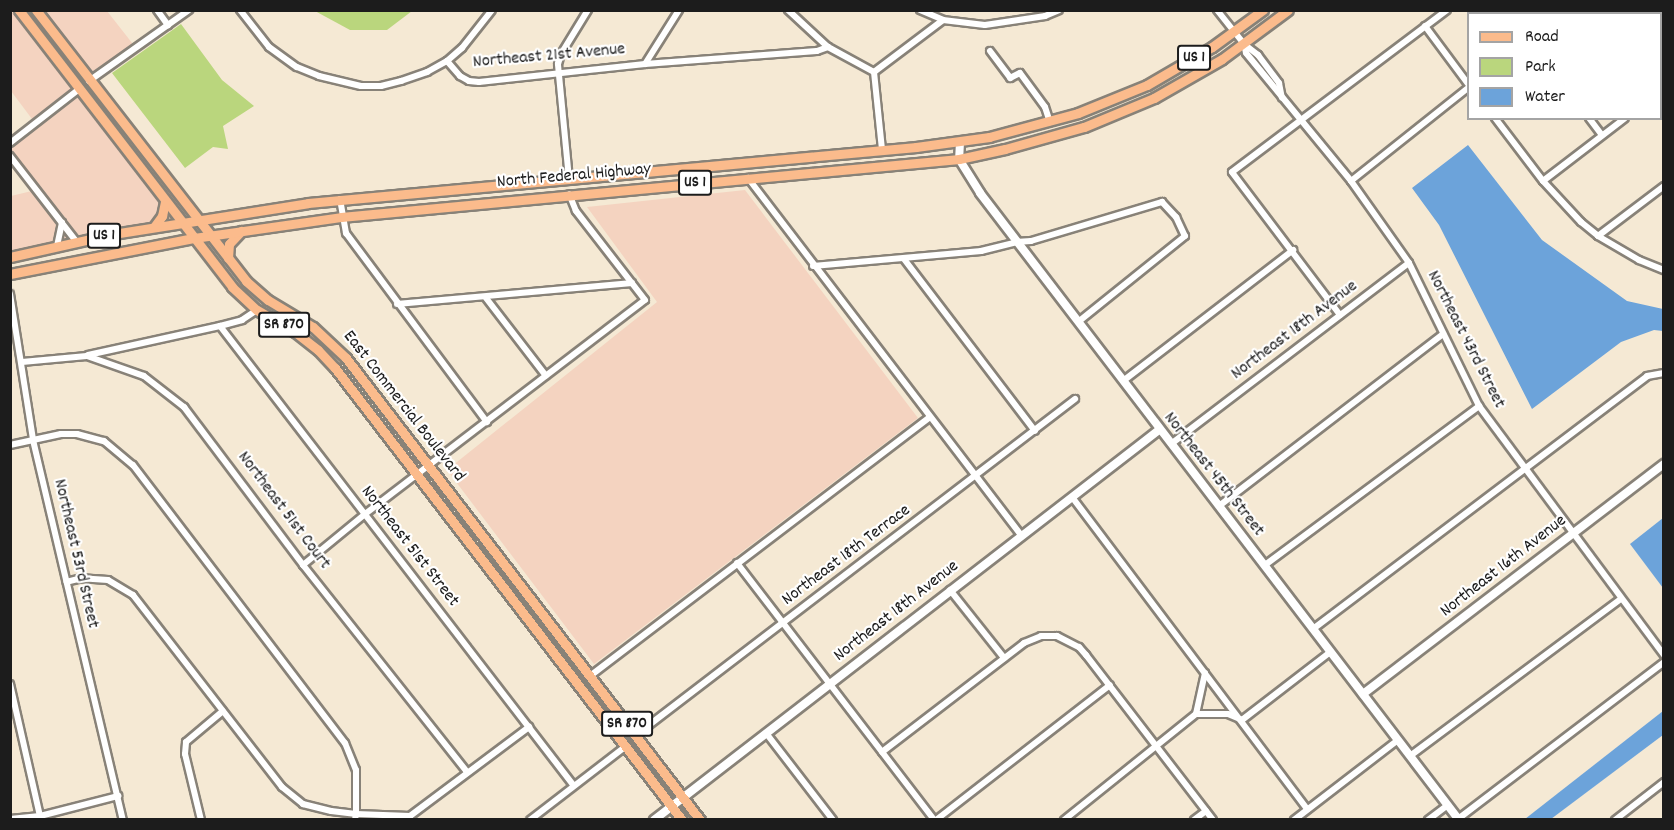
<!DOCTYPE html>
<style>
body{margin:0}
#map{position:relative;width:1674px;height:830px;overflow:hidden;background:#f5e9d4;font-family:Dekko,sans-serif}
div>[style]{position:absolute}
.built>*{inset:0;background:#f4d3c0}
.green>*{inset:0;background:#bad67d}
.water>*{inset:0;background:#6ca3da}
.roads{filter:drop-shadow(2px 0 #888278) drop-shadow(-2px 0 #888278) drop-shadow(0 2px #888278) drop-shadow(0 -2px #888278)}
.minor>*{height:6px;margin:-3px;padding:0 3px;transform-origin:3px;border-radius:3px;background:#fff}
.tertiary>*{height:8px;margin:-4px;padding:0 4px;transform-origin:4px;border-radius:4px;background:#fff}
.primary>*{height:9px;margin:-4.5px;padding:0 4.5px;transform-origin:4.5px;border-radius:4.5px;background:#fbbb8c}
span{translate:-50% -50%;white-space:nowrap;text-align:center;line-height:1.15;-webkit-text-stroke:4.5px #fff;paint-order:stroke}
.shield-label span{padding:2px 4px;background:#fff;border:2px solid;border-radius:4px;-webkit-text-stroke-width:0}
.shield-label{font-size:16px;color:#1c1c1c;font-weight:700}
.street-label{font-size:18px;color:#1c1c1c}
.frame{position:absolute;inset:0;border:12px solid #1c1c1c;pointer-events:none}
.legend{position:absolute;left:1467px;top:12px;width:195px;height:108px;box-sizing:border-box;background:#fff;border:2px solid #a4a4a4;margin:0;padding:8px 10px;list-style:none;font-size:18px;color:#1c1c1c}
.legend li{display:flex;align-items:center;gap:12px;height:30px}
.legend b{width:30px;border:2px solid #a4a4a4}
</style>
<div id="map">
<div class="built">
<i style="clip-path:polygon(11px 11px,107px 11px,136px 48px,79px 88px,182px 222px,11px 257px,11px 196px,36px 190px,11px 156px,11px 142px,35px 123px,11px 91px)"></i>
<i style="clip-path:polygon(745px 190px,918px 418px,594px 664px,447px 470px,657px 302px,587px 207px)"></i>
</div>
<div class="green">
<i style="clip-path:polygon(315px 11px,412px 10px,412px 11px,387px 30px,350px 30px)"></i>
<i style="clip-path:polygon(181px 24px,222px 80px,254px 106px,223px 126px,228px 149px,213px 147px,185px 168px,112px 73px)"></i>
</div>
<div class="water">
<i style="clip-path:polygon(1468px 145px,1542px 240px,1627px 301px,1663px 309px,1663px 331px,1654px 330px,1621px 342px,1532px 409px,1439px 225px,1412px 188px)"></i>
<i style="clip-path:polygon(1663px 518px,1663px 588px,1630px 544px)"></i>
<i style="clip-path:polygon(1663px 711px,1663px 735px,1551px 819px,1525px 819px)"></i>
</div>
<div class="roads">
<div class="minor">
<i style="left:157px;top:10px;width:19px;rotate:54deg"></i>
<i style="left:240px;top:10px;width:47px;rotate:51.9deg"></i>
<i style="left:269px;top:47px;width:34px;rotate:36deg"></i>
<i style="left:297px;top:67px;width:24px;rotate:22deg"></i>
<i style="left:319px;top:76px;width:43px;rotate:13.4deg"></i>
<i style="left:361px;top:86px;width:20px"></i>
<i style="left:381px;top:86px;width:21px;rotate:-14deg"></i>
<i style="left:401px;top:81px;width:28px;rotate:-19deg"></i>
<i style="left:427px;top:72px;width:23px;rotate:-29deg"></i>
<i style="left:447px;top:61px;width:20px;rotate:49deg"></i>
<i style="left:460px;top:76px;width:10px;rotate:29deg"></i>
<i style="left:469px;top:81px;width:10px;rotate:6deg"></i>
<i style="left:479px;top:82px;width:167px;rotate:-6.2deg"></i>
<i style="left:645px;top:64px;width:172px;rotate:-4.3deg"></i>
<i style="left:817px;top:51px;width:12px;rotate:-20deg"></i>
<i style="left:788px;top:10px;width:54px;rotate:42.8deg"></i>
<i style="left:828px;top:47px;width:52px;rotate:28.5deg"></i>
<i style="left:920px;top:10px;width:25px;rotate:23deg"></i>
<i style="left:1217px;top:10px;width:43px;rotate:51.5deg"></i>
<i style="left:1244px;top:44px;width:18px;rotate:38deg"></i>
<i style="left:1258px;top:55px;width:35px;rotate:53deg"></i>
<i style="left:1279px;top:83px;width:15px;rotate:79deg"></i>
<i style="left:1505px;top:10px;width:4px;rotate:63deg"></i>
<i style="left:1425px;top:26px;width:72px;rotate:53.4deg"></i>
<i style="left:1244px;top:44px;width:9px;rotate:77deg"></i>
<i style="left:1246px;top:53px;width:166px;rotate:50.6deg"></i>
<i style="left:1351px;top:181px;width:100px;rotate:54.7deg"></i>
<i style="left:1409px;top:263px;width:159px;rotate:63.9deg"></i>
<i style="left:1479px;top:406px;width:310px;rotate:53.4deg"></i>
<i style="left:990px;top:51px;width:34px;rotate:53deg"></i>
<i style="left:1010px;top:78px;width:11px;rotate:-27deg"></i>
<i style="left:1020px;top:73px;width:42px;rotate:53.7deg"></i>
<i style="left:1045px;top:107px;width:16px;rotate:72deg"></i>
<i style="left:447px;top:61px;width:20px;rotate:-41deg"></i>
<i style="left:462px;top:48px;width:48px;rotate:-51.7deg"></i>
<i style="left:645px;top:64px;width:64px;rotate:-57.8deg"></i>
<i style="left:874px;top:72px;width:86px;rotate:-37deg"></i>
<i style="left:943px;top:20px;width:42px;rotate:6.8deg"></i>
<i style="left:985px;top:25px;width:61px;rotate:-8.5deg"></i>
<i style="left:1045px;top:16px;width:15px;rotate:-23deg"></i>
<i style="left:874px;top:72px;width:78px;rotate:84.1deg"></i>
<i style="left:89px;top:81px;width:123px;rotate:-35.4deg"></i>
<i style="left:1660px;top:91px;width:4px;rotate:-27deg"></i>
<i style="left:1495px;top:118px;width:79px;rotate:52.7deg"></i>
<i style="left:1543px;top:181px;width:56px;rotate:47.2deg"></i>
<i style="left:1581px;top:222px;width:22px;rotate:39deg"></i>
<i style="left:1598px;top:236px;width:48px;rotate:30.3deg"></i>
<i style="left:1639px;top:260px;width:27px;rotate:22deg"></i>
<i style="left:1589px;top:118px;width:21px;rotate:53deg"></i>
<i style="left:10px;top:143px;width:88px;rotate:-38deg"></i>
<i style="left:10px;top:156px;width:108px;rotate:52.2deg"></i>
<i style="left:748px;top:178px;width:449px;rotate:52.6deg"></i>
<i style="left:569px;top:179px;width:116px;rotate:-95.5deg"></i>
<i style="left:558px;top:64px;width:10px;rotate:-73deg"></i>
<i style="left:561px;top:54px;width:52px;rotate:-58.5deg"></i>
<i style="left:1351px;top:181px;width:149px;rotate:-38.5deg"></i>
<i style="left:1543px;top:181px;width:103px;rotate:-37.5deg"></i>
<i style="left:340px;top:199px;width:35px;rotate:80deg"></i>
<i style="left:346px;top:233px;width:236px;rotate:53.3deg"></i>
<i style="left:1598px;top:236px;width:83px;rotate:-37.1deg"></i>
<i style="left:57px;top:246px;width:24px;rotate:-78deg"></i>
<i style="left:904px;top:259px;width:216px;rotate:52.7deg"></i>
<i style="left:813px;top:266px;width:169px;rotate:-5.1deg"></i>
<i style="left:981px;top:251px;width:36px;rotate:-14deg"></i>
<i style="left:1016px;top:242px;width:15px;rotate:-4deg"></i>
<i style="left:1031px;top:241px;width:137px;rotate:-16.6deg"></i>
<i style="left:1162px;top:202px;width:21px;rotate:47deg"></i>
<i style="left:1176px;top:217px;width:21px;rotate:65deg"></i>
<i style="left:1185px;top:236px;width:137px;rotate:141.2deg"></i>
<i style="left:10px;top:294px;width:148px;rotate:81deg"></i>
<i style="left:33px;top:440px;width:391px;rotate:76.7deg"></i>
<i style="left:486px;top:298px;width:98px;rotate:52.4deg"></i>
<i style="left:397px;top:304px;width:236px;rotate:-5.1deg"></i>
<i style="left:1340px;top:315px;width:179px;rotate:-127.1deg"></i>
<i style="left:1232px;top:172px;width:269px;rotate:-37deg"></i>
<i style="left:220px;top:326px;width:580px;rotate:52.42deg"></i>
<i style="left:88px;top:355px;width:135px;rotate:-12.4deg"></i>
<i style="left:220px;top:326px;width:23px;rotate:-15deg"></i>
<i style="left:242px;top:320px;width:18px;rotate:-34deg"></i>
<i style="left:22px;top:362px;width:65px;rotate:-5.3deg"></i>
<i style="left:87px;top:356px;width:60px;rotate:19.3deg"></i>
<i style="left:144px;top:376px;width:51px;rotate:37.8deg"></i>
<i style="left:184px;top:407px;width:198px;rotate:53deg"></i>
<i style="left:303px;top:565px;width:264px;rotate:51.6deg"></i>
<i style="left:1123px;top:381px;width:215px;rotate:-37.6deg"></i>
<i style="left:1171px;top:444px;width:299px;rotate:-37.3deg"></i>
<i style="left:10px;top:445px;width:52px;rotate:-12.2deg"></i>
<i style="left:61px;top:434px;width:16px"></i>
<i style="left:77px;top:434px;width:28px;rotate:15deg"></i>
<i style="left:104px;top:441px;width:38px;rotate:40deg"></i>
<i style="left:133px;top:465px;width:350px;rotate:52.7deg"></i>
<i style="left:345px;top:743px;width:29px;rotate:68deg"></i>
<i style="left:356px;top:770px;width:44px;rotate:90deg"></i>
<i style="left:356px;top:814px;width:25px;rotate:-173deg"></i>
<i style="left:331px;top:811px;width:29px;rotate:-166deg"></i>
<i style="left:303px;top:804px;width:27px;rotate:-141deg"></i>
<i style="left:282px;top:787px;width:243px;rotate:-127.8deg"></i>
<i style="left:133px;top:595px;width:29px;rotate:-149deg"></i>
<i style="left:108px;top:580px;width:26px;rotate:-176deg"></i>
<i style="left:82px;top:578px;width:16px;rotate:166deg"></i>
<i style="left:1072px;top:497px;width:391px;rotate:53deg"></i>
<i style="left:1219px;top:506px;width:281px;rotate:-37.5deg"></i>
<i style="left:737px;top:563px;width:324px;rotate:52.5deg"></i>
<i style="left:303px;top:565px;width:80px;rotate:-39.4deg"></i>
<i style="left:365px;top:514px;width:352px;rotate:-37.4deg"></i>
<i style="left:645px;top:300px;width:113px;rotate:-127.8deg"></i>
<i style="left:576px;top:211px;width:18px;rotate:-112deg"></i>
<i style="left:1265px;top:565px;width:267px;rotate:-36.6deg"></i>
<i style="left:950px;top:590px;width:87px;rotate:51.5deg"></i>
<i style="left:1313px;top:629px;width:419px;rotate:-37.1deg"></i>
<i style="left:1647px;top:376px;width:17px;rotate:-10deg"></i>
<i style="left:590px;top:676px;width:427px;rotate:-37.3deg"></i>
<i style="left:10px;top:684px;width:139px;rotate:77.2deg"></i>
<i style="left:1196px;top:714px;width:42px;rotate:-77.6deg"></i>
<i style="left:766px;top:733px;width:110px;rotate:52.4deg"></i>
<i style="left:636px;top:735px;width:553px;rotate:-37.43deg"></i>
<i style="left:882px;top:752px;width:179px;rotate:-37.5deg"></i>
<i style="left:1024px;top:643px;width:18px;rotate:-22deg"></i>
<i style="left:1041px;top:636px;width:16px"></i>
<i style="left:1057px;top:636px;width:25px;rotate:27deg"></i>
<i style="left:1079px;top:647px;width:11px;rotate:49deg"></i>
<i style="left:1086px;top:655px;width:208px;rotate:52.4deg"></i>
<i style="left:1410px;top:756px;width:263px;rotate:-36.7deg"></i>
<i style="left:10px;top:819px;width:30px;rotate:-6deg"></i>
<i style="left:40px;top:816px;width:81px;rotate:-14.4deg"></i>
<i style="left:1458px;top:819px;width:259px;rotate:-37.3deg"></i>
<i style="left:201px;top:820px;width:68px;rotate:-103.6deg"></i>
<i style="left:185px;top:754px;width:12px;rotate:-85deg"></i>
<i style="left:186px;top:742px;width:48px;rotate:-40deg"></i>
<i style="left:355px;top:820px;width:6px;rotate:-81deg"></i>
<i style="left:356px;top:814px;width:54px;rotate:2.1deg"></i>
<i style="left:410px;top:816px;width:149px;rotate:-36.8deg"></i>
<i style="left:530px;top:820px;width:121px;rotate:-37.6deg"></i>
<i style="left:936px;top:820px;width:220px;rotate:-37.8deg"></i>
<i style="left:1064px;top:820px;width:169px;rotate:-38.8deg"></i>
<i style="left:1196px;top:714px;width:32px"></i>
<i style="left:1228px;top:714px;width:15px;rotate:23deg"></i>
<i style="left:1242px;top:720px;width:110px;rotate:-37.6deg"></i>
<i style="left:1194px;top:820px;width:15px;rotate:-37deg"></i>
<i style="left:1294px;top:820px;width:131px;rotate:-37.6deg"></i>
<i style="left:1428px;top:820px;width:25px;rotate:-37deg"></i>
<i style="left:1615px;top:820px;width:62px;rotate:-37.8deg"></i>
</div>
<div class="tertiary">
<i style="left:960px;top:142px;width:17px;rotate:93deg"></i>
<i style="left:959px;top:159px;width:40px;rotate:58deg"></i>
<i style="left:980px;top:193px;width:789px;rotate:52.62deg"></i>
<i style="left:1363px;top:694px;width:379px;rotate:-37.4deg"></i>
<i style="left:654px;top:820px;width:638px;rotate:-37.68deg"></i>
</div>
<div class="primary">
<i style="left:19px;top:10px;width:349px;rotate:52.4deg"></i>
<i style="left:232px;top:287px;width:34px;rotate:43deg"></i>
<i style="left:257px;top:310px;width:44px;rotate:30.1deg"></i>
<i style="left:295px;top:332px;width:29px;rotate:38deg"></i>
<i style="left:318px;top:350px;width:25px;rotate:47deg"></i>
<i style="left:335px;top:368px;width:570px;rotate:52.49deg"></i>
<i style="left:36px;top:10px;width:343px;rotate:52.2deg"></i>
<i style="left:246px;top:281px;width:29px;rotate:41deg"></i>
<i style="left:268px;top:300px;width:52px;rotate:31deg"></i>
<i style="left:313px;top:327px;width:45px;rotate:43.2deg"></i>
<i style="left:346px;top:358px;width:582px;rotate:52.54deg"></i>
<i style="left:154px;top:227px;width:14px;rotate:-54deg"></i>
<i style="left:162px;top:216px;width:14px;rotate:-78deg"></i>
<i style="left:10px;top:257px;width:106px;rotate:-12.6deg"></i>
<i style="left:113px;top:234px;width:197px;rotate:-9deg"></i>
<i style="left:308px;top:203px;width:611px;rotate:-5.26deg"></i>
<i style="left:916px;top:147px;width:74px;rotate:-7.8deg"></i>
<i style="left:989px;top:137px;width:92px;rotate:-15.1deg"></i>
<i style="left:1078px;top:113px;width:74px;rotate:-22.1deg"></i>
<i style="left:1147px;top:85px;width:75px;rotate:-30.3deg"></i>
<i style="left:1212px;top:47px;width:63px;rotate:-36deg"></i>
<i style="left:228px;top:258px;width:14px;rotate:-86deg"></i>
<i style="left:229px;top:244px;width:18px;rotate:-47deg"></i>
<i style="left:10px;top:274px;width:187px;rotate:-11.1deg"></i>
<i style="left:194px;top:238px;width:148px;rotate:-8.1deg"></i>
<i style="left:341px;top:217px;width:621px;rotate:-5.36deg"></i>
<i style="left:959px;top:159px;width:47px;rotate:-12.3deg"></i>
<i style="left:1005px;top:149px;width:82px;rotate:-15.6deg"></i>
<i style="left:1084px;top:127px;width:76px;rotate:-22.5deg"></i>
<i style="left:1154px;top:98px;width:78px;rotate:-29.8deg"></i>
<i style="left:1222px;top:59px;width:82px;rotate:-36.6deg"></i>
</div>
</div>
<div class="shield-label">
<span style="left:1194px;top:58px">US 1</span>
<span style="left:695px;top:183px">US 1</span>
<span style="left:104px;top:236px">US 1</span>
<span style="left:284px;top:325px">SR 870</span>
<span style="left:627px;top:724px">SR 870</span>
</div>
<div class="street-label">
<span style="left:549px;top:57px;rotate:-5deg">Northeast 21st Avenue</span>
<span style="left:574px;top:177px;rotate:-5deg">North Federal Highway</span>
<span style="left:1295px;top:331px;rotate:-37deg">Northeast 18th Avenue</span>
<span style="left:1465px;top:340px;rotate:63deg">Northeast 43rd Street</span>
<span style="left:403px;top:407px;rotate:52deg">East Commercial Boulevard</span>
<span style="left:1213px;top:475px;rotate:52deg">Northeast 45th Street</span>
<span style="left:283px;top:511px;rotate:53deg">Northeast 51st Court</span>
<span style="left:409px;top:547px;rotate:52deg">Northeast 51st Street</span>
<span style="left:75px;top:554px;rotate:77deg">Northeast 53rd Street</span>
<span style="left:847px;top:556px;rotate:-37deg">Northeast 18th Terrace</span>
<span style="left:1504px;top:567px;rotate:-38deg">Northeast 16th Avenue</span>
<span style="left:897px;top:612px;rotate:-38deg">Northeast 18th Avenue</span>
</div>
<div class="frame"></div>
<ul class="legend">
<li><b style="height:8px;background:#fbbb8c"></b>Road</li>
<li><b style="height:16px;background:#bad67d"></b>Park</li>
<li><b style="height:16px;background:#6ca3da"></b>Water</li>
</ul>
</div>
